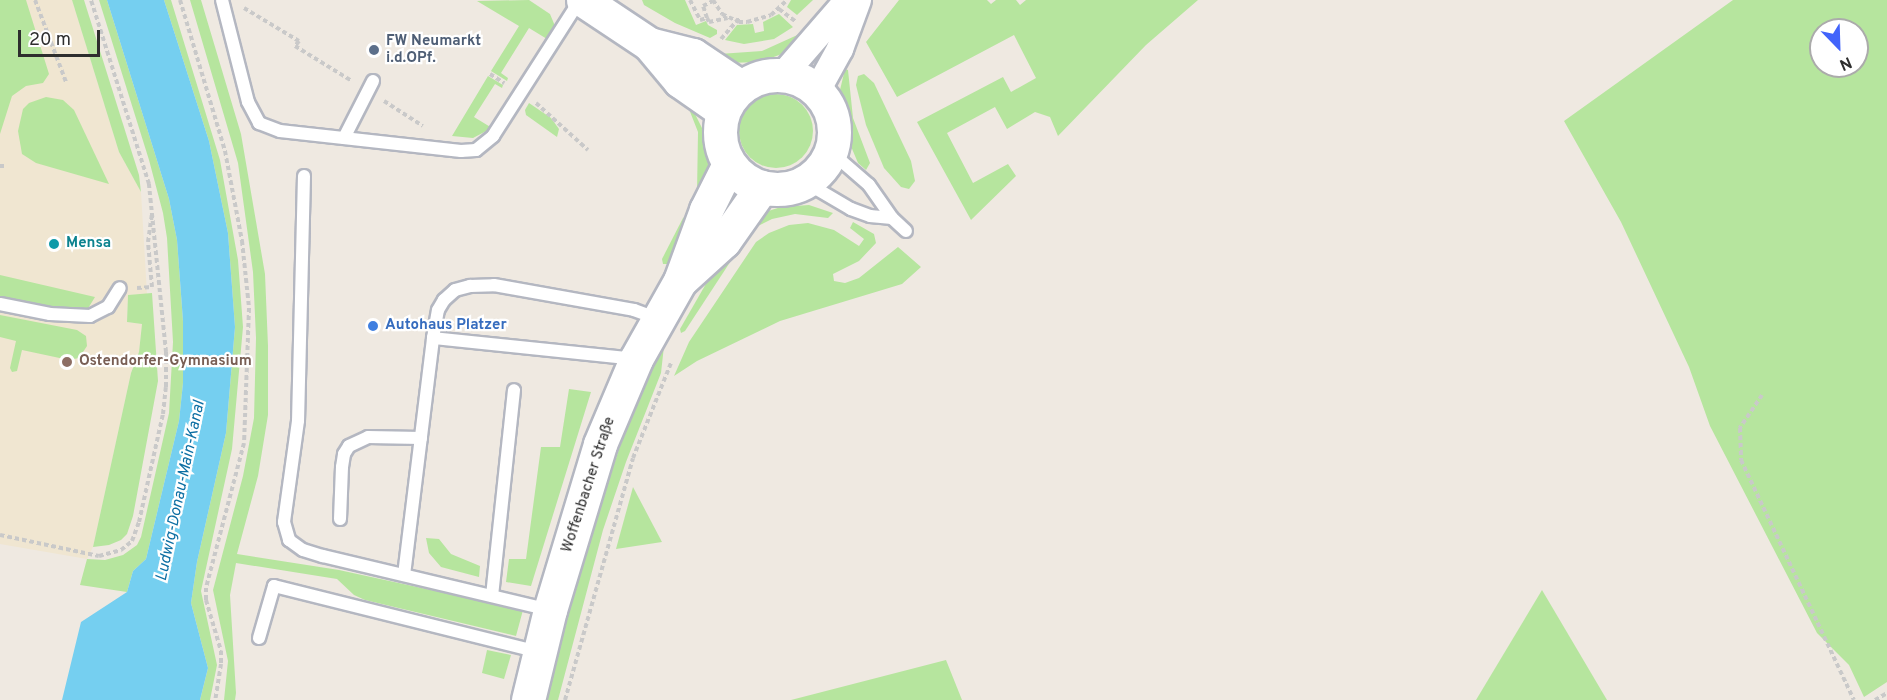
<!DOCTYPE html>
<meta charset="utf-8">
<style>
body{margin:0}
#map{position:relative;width:1887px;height:700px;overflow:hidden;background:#efe9e1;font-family:Overpass,sans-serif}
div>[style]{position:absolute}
.education>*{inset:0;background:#f0e6d1}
.green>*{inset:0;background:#b6e59e}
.round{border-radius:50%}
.water>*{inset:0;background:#75cff0}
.path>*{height:4px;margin-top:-2px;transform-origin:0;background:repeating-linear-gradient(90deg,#c9c9c9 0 4.5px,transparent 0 7.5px)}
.roads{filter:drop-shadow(2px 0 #b4b7c1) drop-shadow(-2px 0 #b4b7c1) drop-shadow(0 2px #b4b7c1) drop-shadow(0 -2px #b4b7c1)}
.lane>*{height:12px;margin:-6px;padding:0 6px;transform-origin:6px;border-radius:6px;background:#fff}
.street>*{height:26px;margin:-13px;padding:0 13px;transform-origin:13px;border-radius:13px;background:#fff}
.secondary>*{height:33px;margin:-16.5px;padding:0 16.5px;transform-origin:16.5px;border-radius:16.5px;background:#fff}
.secondary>.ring{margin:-16.5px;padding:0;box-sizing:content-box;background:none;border:33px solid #fff;border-radius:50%}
.dots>*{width:16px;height:16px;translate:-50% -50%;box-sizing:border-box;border:3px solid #fff;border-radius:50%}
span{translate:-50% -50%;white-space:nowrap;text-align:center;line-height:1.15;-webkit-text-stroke:4.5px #fff;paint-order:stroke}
.service-label{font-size:15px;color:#4e5e75;font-weight:700}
.left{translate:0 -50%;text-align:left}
.culture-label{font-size:15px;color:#0d838f;font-weight:700}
.shop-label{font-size:15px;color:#366cbe;font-weight:700}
.education-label{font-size:15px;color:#785e54;font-weight:700}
.street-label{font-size:15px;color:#2e2e2e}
.water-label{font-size:16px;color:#0d6fa3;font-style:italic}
.north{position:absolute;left:1809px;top:18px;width:60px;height:60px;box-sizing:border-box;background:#fff;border:2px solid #ababab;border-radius:50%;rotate:157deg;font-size:16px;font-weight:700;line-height:24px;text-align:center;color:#2e2e2e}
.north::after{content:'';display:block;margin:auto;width:21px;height:27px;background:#4264fb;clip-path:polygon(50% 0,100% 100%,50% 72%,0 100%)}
.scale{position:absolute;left:18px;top:30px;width:82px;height:27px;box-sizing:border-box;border:3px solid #2e2e2e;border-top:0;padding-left:8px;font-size:18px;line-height:21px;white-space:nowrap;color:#2e2e2e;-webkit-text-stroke:4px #fff;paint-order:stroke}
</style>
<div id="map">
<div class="education">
<i style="clip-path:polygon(0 0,72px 0,119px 152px,141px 192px,147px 294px,128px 295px,127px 322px,142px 324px,139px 352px,131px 373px,93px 547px,87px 559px,0 544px)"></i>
</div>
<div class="green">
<i style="clip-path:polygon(0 0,26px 0,49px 74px,43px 83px,26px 86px,12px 96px,0 134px)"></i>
<i style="clip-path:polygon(72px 0,84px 0,139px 175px,141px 192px,119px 152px)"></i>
<i style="clip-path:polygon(99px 0,107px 0,169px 199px,177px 240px,183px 321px,183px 383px,179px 421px,146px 559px,133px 571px,127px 592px,80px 585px,87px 559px,105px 560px,123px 555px,137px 545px,141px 537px,169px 413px,173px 342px,167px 238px,163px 213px,149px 160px)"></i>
<i style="clip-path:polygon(164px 0,171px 0,220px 160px,238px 260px,243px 327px,232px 449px,201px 591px,217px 665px,210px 700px,200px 700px,208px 668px,191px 603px,197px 562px,226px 433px,235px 327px,228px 233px,209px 141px)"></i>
<i style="clip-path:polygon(190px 0,201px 0,241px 134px,265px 274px,268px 346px,268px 415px,258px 476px,237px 554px,339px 570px,523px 610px,516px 636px,365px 600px,354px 595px,337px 579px,236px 563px,230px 595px,236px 693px,235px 700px,224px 700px,228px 661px,213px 590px,243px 476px,254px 418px,256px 338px,253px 272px,238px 163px)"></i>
<i style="clip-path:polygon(529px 0,550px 14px,555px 26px,547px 39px,529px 28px,501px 73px,508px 78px,507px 81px,491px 71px,519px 26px,477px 1px)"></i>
<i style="clip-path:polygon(642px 0,685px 0,696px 25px,706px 21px,708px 25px,717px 30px,717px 34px,710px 38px,675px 23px,644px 5px)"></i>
<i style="clip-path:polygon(791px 0,813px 0,797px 15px,787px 7px)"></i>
<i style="clip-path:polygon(899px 0,987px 0,991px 4px,996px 0,1016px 0,1020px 5px,1026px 0,1198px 0,1146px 45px,1058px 136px,1050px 117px,1035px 112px,1007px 129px,995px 107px,947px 133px,973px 183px,1008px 164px,1016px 176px,971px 220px,917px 122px,1003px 77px,1011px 92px,1036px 78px,1014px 35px,897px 97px,866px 42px)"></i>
<i style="clip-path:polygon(evenodd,1733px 0,1887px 0,1887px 682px,1864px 697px,1849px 665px,1817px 633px,1710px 426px,1689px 367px,1621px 222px,1564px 121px,1733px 0,1821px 30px,1857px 30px,1857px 66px,1821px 66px,1821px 30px)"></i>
<i style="clip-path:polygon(779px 14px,793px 27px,774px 39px,744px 44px,725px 40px,737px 25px,753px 24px,755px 33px,764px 31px,763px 22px)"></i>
<i style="clip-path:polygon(804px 32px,790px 51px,760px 62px,726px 63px,719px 54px,762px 51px)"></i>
<i style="clip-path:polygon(845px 69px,848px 70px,853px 118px,870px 163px,866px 170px,858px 163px,850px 144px,843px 113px,840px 90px)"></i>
<i style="clip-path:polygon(864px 74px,874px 83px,911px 161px,915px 181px,909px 189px,901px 187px,884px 168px,866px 125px,856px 85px,858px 76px)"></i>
<i style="clip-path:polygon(488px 76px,503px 85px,502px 88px,495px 84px,474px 117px,492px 128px,473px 138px,452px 136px)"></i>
<i class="round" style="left:739px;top:94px;width:74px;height:74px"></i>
<i style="clip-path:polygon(46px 97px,63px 100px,74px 110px,109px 184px,36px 163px,22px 154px,18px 131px,23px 109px,29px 103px)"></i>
<i style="clip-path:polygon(529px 103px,551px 118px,559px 129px,557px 137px,526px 115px,525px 110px)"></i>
<i style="clip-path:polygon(687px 104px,693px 110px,703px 130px,711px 167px,697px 193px,698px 132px)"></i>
<i style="clip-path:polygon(809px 205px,833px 213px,828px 218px,795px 214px,772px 219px,750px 230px,759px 214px,781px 207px)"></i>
<i style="clip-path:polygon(689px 214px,672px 257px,668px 264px,663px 264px,662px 259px,683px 218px)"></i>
<i style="clip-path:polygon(853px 222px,874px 234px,876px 243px,859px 261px,833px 274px,834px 281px,845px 283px,859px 278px,898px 247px,921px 267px,902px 284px,780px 321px,697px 361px,674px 376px,689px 342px,756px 242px,769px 233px,789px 225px,808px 223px,834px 230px,859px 246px,864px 239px,850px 228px)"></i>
<i style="clip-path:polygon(738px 250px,685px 331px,681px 333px,680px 329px,711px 275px,728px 251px)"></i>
<i style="clip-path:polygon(0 275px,95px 297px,87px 310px,60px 310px,39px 305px,0 296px)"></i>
<i style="clip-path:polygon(152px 293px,158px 381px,133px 516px,127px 534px,121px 540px,109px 545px,93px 547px,131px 373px,139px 352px,142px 324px,127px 322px,128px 295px)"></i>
<i style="clip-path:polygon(0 315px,77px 330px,86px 336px,87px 346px,79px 358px,69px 360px,22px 350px,17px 371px,12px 372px,10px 368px,16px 341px,0 337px)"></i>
<i style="clip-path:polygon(664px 346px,661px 373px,626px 462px,603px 530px,558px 700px,543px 700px,569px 604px,639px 387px)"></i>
<i style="clip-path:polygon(569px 389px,591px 392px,531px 586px,506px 582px,509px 559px,526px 559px,541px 447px,560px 447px)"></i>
<i style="clip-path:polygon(633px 487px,662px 542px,616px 549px)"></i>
<i style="clip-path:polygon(426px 538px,439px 539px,451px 554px,480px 566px,479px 577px,441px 567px,429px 553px)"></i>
<i style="clip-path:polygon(1542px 590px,1607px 700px,1476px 700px)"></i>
<i style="clip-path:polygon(487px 650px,511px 655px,504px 679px,482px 673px)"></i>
<i style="clip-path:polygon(946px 660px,962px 700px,791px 700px)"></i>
</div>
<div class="water">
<i style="clip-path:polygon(107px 0,164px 0,209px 141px,228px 233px,235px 327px,226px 433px,197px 562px,191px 603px,208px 668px,200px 700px,62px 700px,81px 622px,127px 592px,133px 571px,146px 559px,179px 421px,183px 383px,183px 321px,177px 240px,169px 199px)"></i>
</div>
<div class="path">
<i style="left:35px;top:0;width:88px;rotate:69.3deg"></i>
<i style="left:180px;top:0;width:158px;rotate:73.4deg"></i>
<i style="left:225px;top:151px;width:92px;rotate:79.3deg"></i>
<i style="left:242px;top:241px;width:67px;rotate:84deg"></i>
<i style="left:249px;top:308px;width:135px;rotate:92.1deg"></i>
<i style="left:244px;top:443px;width:150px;rotate:104.7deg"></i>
<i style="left:206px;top:588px;width:12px;rotate:90deg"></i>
<i style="left:206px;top:600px;width:53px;rotate:73.6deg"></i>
<i style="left:221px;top:651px;width:13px;rotate:90deg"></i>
<i style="left:221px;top:664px;width:36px;rotate:99deg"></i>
<i style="left:690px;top:0;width:22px;rotate:63deg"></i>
<i style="left:700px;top:20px;width:7px;rotate:-16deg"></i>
<i style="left:707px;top:18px;width:13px;rotate:-108deg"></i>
<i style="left:703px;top:6px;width:11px;rotate:-27deg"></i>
<i style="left:713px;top:0;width:17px;rotate:57deg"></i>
<i style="left:722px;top:14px;width:19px;rotate:25deg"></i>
<i style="left:739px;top:22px;width:8px"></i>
<i style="left:747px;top:22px;width:25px;rotate:-16deg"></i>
<i style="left:771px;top:15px;width:22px;rotate:-43deg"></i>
<i style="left:244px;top:8px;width:64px;rotate:31deg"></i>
<i style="left:299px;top:41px;width:6px;rotate:129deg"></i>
<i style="left:295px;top:46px;width:67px;rotate:31.6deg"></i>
<i style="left:779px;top:9px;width:21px;rotate:37deg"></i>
<i style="left:707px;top:18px;width:4px;rotate:63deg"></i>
<i style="left:709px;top:22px;width:19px;rotate:-12deg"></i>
<i style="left:721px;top:39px;width:29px;rotate:-49deg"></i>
<i style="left:490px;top:74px;width:17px;rotate:33deg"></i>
<i style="left:384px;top:101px;width:46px;rotate:32.7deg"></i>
<i style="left:536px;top:103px;width:70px;rotate:42.1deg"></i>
<i style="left:0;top:166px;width:4px"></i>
<i style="left:137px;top:288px;width:15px;rotate:-4deg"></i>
<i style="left:152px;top:287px;width:45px;rotate:-95.1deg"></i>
<i style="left:148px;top:242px;width:28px;rotate:-82deg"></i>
<i style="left:1762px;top:395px;width:40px;rotate:124deg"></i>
<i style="left:1740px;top:428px;width:32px;rotate:88deg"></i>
<i style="left:1741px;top:460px;width:265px;rotate:64.8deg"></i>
<i style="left:0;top:535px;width:101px;rotate:12deg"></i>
<i style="left:99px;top:556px;width:23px;rotate:-15deg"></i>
<i style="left:121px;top:550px;width:14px;rotate:-39deg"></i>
<i style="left:132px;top:541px;width:20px;rotate:-70deg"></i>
<i style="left:139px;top:522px;width:111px;rotate:-77.5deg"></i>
<i style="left:163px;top:414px;width:27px;rotate:-84deg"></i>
<i style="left:166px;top:387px;width:35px;rotate:-90deg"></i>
<i style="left:166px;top:352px;width:169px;rotate:-95.8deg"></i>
<i style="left:149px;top:184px;width:193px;rotate:-107.5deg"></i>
<i style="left:565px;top:700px;width:251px;rotate:-74.3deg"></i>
<i style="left:633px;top:458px;width:102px;rotate:-68.2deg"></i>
<i style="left:1875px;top:700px;width:14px;rotate:-30deg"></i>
</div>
<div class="roads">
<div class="lane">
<i style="left:222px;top:0;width:105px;rotate:75.7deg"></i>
<i style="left:248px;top:102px;width:24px;rotate:62deg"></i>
<i style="left:259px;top:123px;width:22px;rotate:21deg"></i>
<i style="left:280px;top:131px;width:182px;rotate:6.3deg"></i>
<i style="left:461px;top:151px;width:15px;rotate:-4deg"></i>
<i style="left:476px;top:150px;width:22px;rotate:-39deg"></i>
<i style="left:493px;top:136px;width:161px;rotate:-57.4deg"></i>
<i style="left:344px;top:138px;width:64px;rotate:-63deg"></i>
<i style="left:831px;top:152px;width:50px;rotate:41deg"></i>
<i style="left:869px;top:185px;width:40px;rotate:55.1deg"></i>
<i style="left:892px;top:218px;width:19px;rotate:43deg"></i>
<i style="left:304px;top:176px;width:245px;rotate:91.4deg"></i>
<i style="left:298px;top:421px;width:102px;rotate:97.9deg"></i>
<i style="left:284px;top:522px;width:19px;rotate:74deg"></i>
<i style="left:289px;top:540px;width:17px;rotate:36deg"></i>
<i style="left:303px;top:550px;width:21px;rotate:17deg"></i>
<i style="left:323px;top:556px;width:232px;rotate:13.4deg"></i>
<i style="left:805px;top:182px;width:53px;rotate:30.4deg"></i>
<i style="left:851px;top:209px;width:20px;rotate:20deg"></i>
<i style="left:870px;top:216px;width:22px;rotate:5deg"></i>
<i style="left:0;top:304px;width:51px;rotate:11.3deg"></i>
<i style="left:50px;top:314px;width:40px;rotate:2.9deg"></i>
<i style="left:90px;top:316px;width:20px;rotate:-27deg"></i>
<i style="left:108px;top:307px;width:22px;rotate:-58deg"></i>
<i style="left:433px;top:338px;width:203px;rotate:5.9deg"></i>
<i style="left:340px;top:519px;width:52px;rotate:-87.8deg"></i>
<i style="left:342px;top:467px;width:13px;rotate:-81deg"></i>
<i style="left:344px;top:454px;width:9px;rotate:-58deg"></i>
<i style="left:349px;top:446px;width:21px;rotate:-25deg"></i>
<i style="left:368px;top:437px;width:53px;rotate:1.1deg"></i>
<i style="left:404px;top:575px;width:239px;rotate:-83deg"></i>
<i style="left:433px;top:338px;width:28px;rotate:-80deg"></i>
<i style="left:438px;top:310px;width:12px;rotate:-59deg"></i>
<i style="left:444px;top:300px;width:15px;rotate:-42deg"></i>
<i style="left:455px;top:290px;width:16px;rotate:-15deg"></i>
<i style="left:470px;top:286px;width:24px;rotate:-2deg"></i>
<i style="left:494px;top:285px;width:142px;rotate:10.1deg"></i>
<i style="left:634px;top:310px;width:23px;rotate:20deg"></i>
<i style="left:492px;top:596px;width:207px;rotate:-83.9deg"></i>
<i style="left:259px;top:638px;width:54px;rotate:-73.9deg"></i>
<i style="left:274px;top:586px;width:273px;rotate:14deg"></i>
</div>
<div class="street">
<i style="left:783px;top:75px;width:99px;rotate:-49.1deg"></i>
<i style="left:818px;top:89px;width:46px;rotate:-61.2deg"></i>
<i style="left:840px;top:49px;width:52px;rotate:-69.8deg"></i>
</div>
<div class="secondary">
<i style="left:583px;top:0;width:79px;rotate:33.7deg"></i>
<i style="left:649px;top:44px;width:48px;rotate:50deg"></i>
<i style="left:680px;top:81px;width:52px;rotate:34.9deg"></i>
<i style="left:649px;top:44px;width:45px;rotate:14deg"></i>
<i style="left:693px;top:55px;width:58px;rotate:33.7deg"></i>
<i class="ring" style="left:720px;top:75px;width:81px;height:81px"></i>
<i style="left:681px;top:280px;width:58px;rotate:-42.2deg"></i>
<i style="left:724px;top:241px;width:66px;rotate:-54.9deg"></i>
<i style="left:528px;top:700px;width:93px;rotate:-76.3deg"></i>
<i style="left:550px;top:610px;width:173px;rotate:-73.2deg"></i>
<i style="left:600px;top:444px;width:92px;rotate:-67deg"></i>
<i style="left:636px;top:359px;width:90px;rotate:-60.6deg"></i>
<i style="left:680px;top:281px;width:76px;rotate:-69.9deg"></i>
<i style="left:706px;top:210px;width:51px;rotate:-63.4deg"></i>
</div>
</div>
<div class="dots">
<i style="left:374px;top:50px;background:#5c6f8a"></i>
<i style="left:54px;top:244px;background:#0f9aa8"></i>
<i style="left:373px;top:326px;background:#3f7fe0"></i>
<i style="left:67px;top:362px;background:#8d6e63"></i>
</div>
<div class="service-label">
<span class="left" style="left:386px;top:50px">FW Neumarkt<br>i.d.OPf.</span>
</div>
<div class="culture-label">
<span class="left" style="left:66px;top:244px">Mensa</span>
</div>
<div class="shop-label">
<span class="left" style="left:385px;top:326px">Autohaus Platzer</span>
</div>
<div class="education-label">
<span class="left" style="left:79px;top:362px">Ostendorfer-Gymnasium</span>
</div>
<div class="street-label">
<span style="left:589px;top:485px;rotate:-72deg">Woffenbacher Straße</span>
</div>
<div class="water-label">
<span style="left:181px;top:491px;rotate:-78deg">Ludwig-Donau-Main-Kanal</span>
</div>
<div class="north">N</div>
<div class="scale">20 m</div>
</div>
